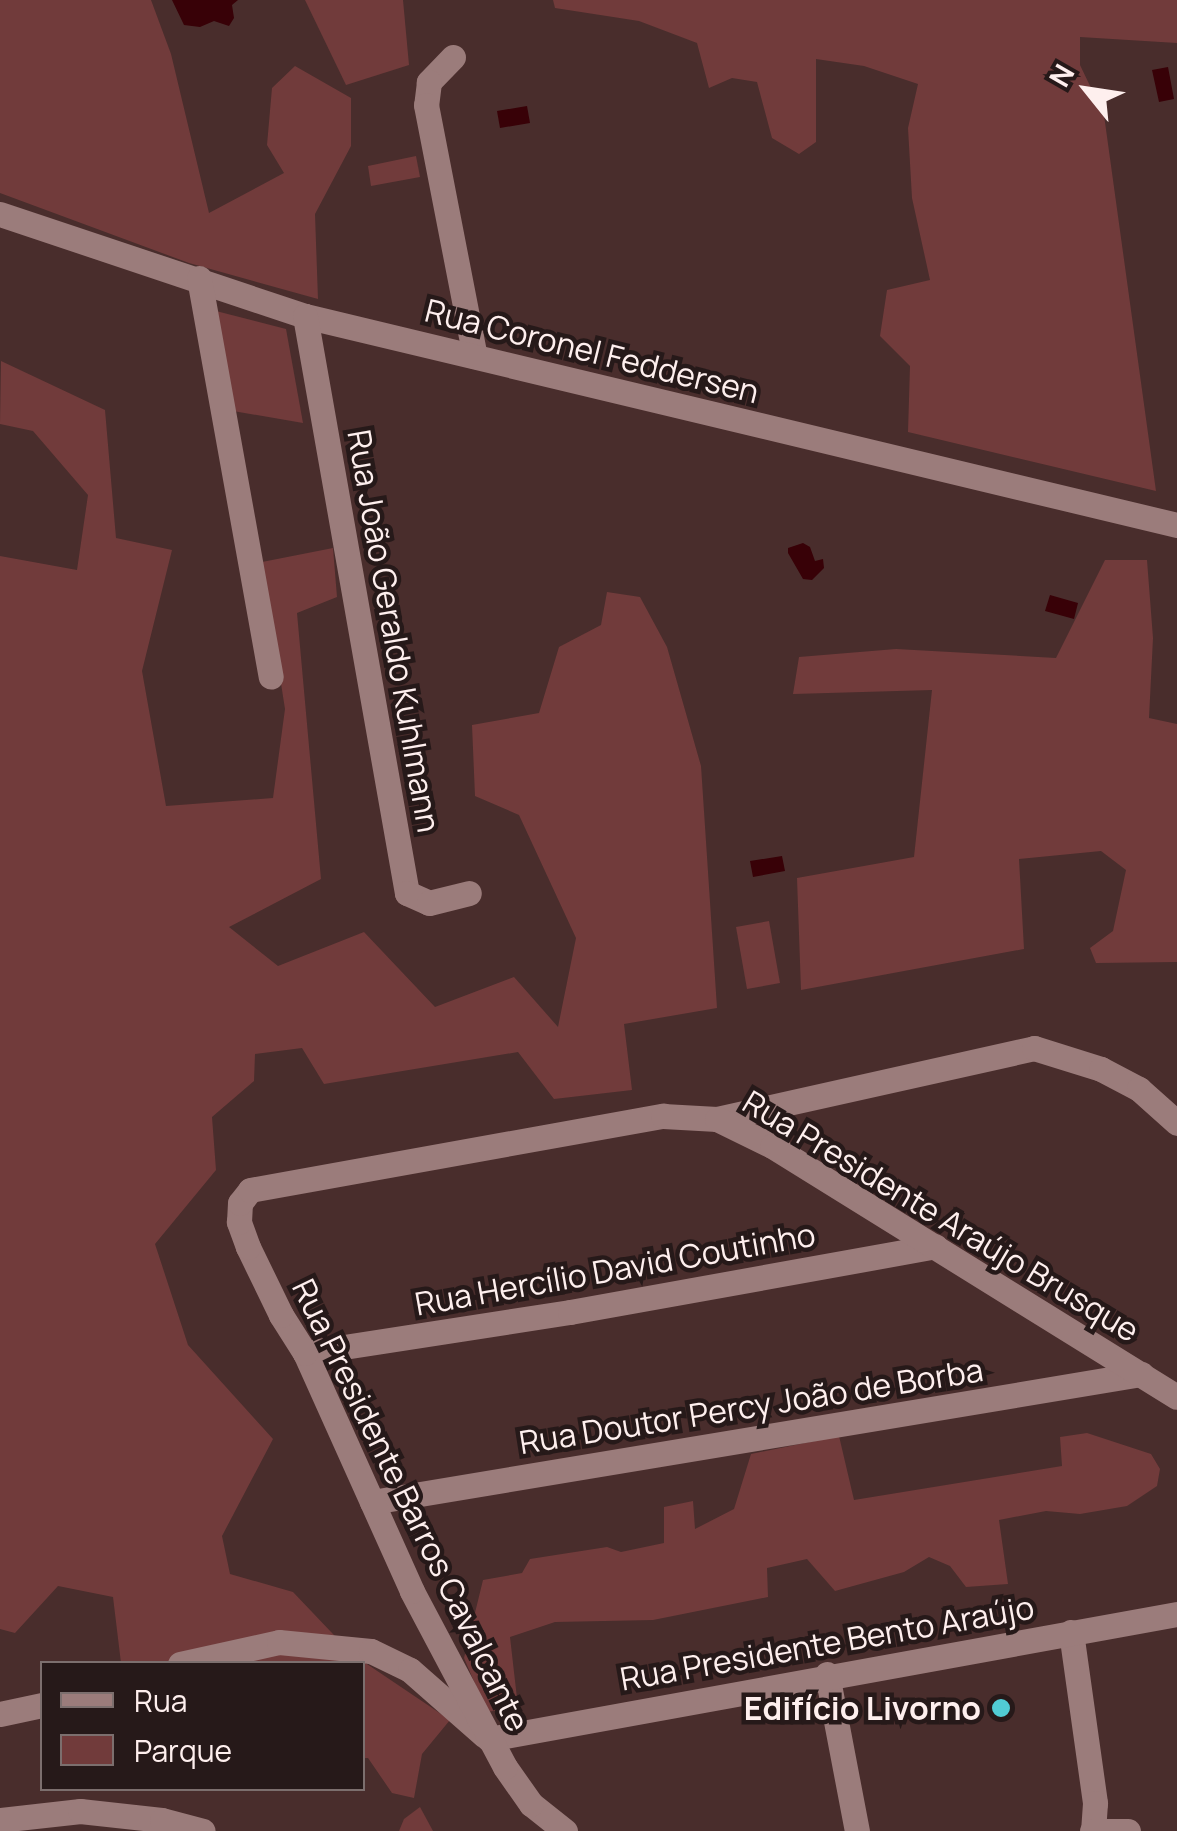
<!DOCTYPE html>
<meta charset="utf-8">
<style>
body{margin:0}
#map{position:relative;width:1177px;height:1831px;overflow:hidden;background:#492d2c;font-family:Manrope,sans-serif}
div>[style]{position:absolute}
.green>*{inset:0;background:#713b3b}
.water>*{inset:0;background:#380107}
.minor>*{height:25px;margin:-12.5px;padding:0 12.5px;transform-origin:12.5px;border-radius:12.5px;background:#9b7c7b}
.dots>*{width:28px;height:28px;translate:-50% -50%;box-sizing:border-box;border:5px solid #261919;border-radius:50%}
span{translate:-50% -50%;white-space:nowrap;text-align:center;line-height:1.15;-webkit-text-stroke:9px #261919;paint-order:stroke}
.street-label{font-size:32px;color:#feefee}
.poi-label{font-size:32px;color:#feefee;font-weight:700}
.right{translate:-100% -50%;text-align:right}
.legend{position:absolute;left:40px;top:1661px;width:325px;height:130px;box-sizing:border-box;background:#261919;border:2px solid #7c6f6e;margin:0;padding:12px 18px;list-style:none;font-size:30px;color:#feefee}
.legend li{display:flex;align-items:center;gap:20px;height:50px}
.legend b{width:50px;border:2px solid #7c6f6e}
.north{position:absolute;left:1037px;top:40px;width:100px;height:100px;-webkit-text-stroke:8px #261919;paint-order:stroke;rotate:300deg;font-size:28px;font-weight:700;line-height:40px;text-align:center;color:#feefee}
.north::after{content:'';display:block;margin:auto;width:35px;height:45px;background:#feefee;clip-path:polygon(50% 0,100% 100%,50% 72%,0 100%)}
</style>
<div id="map">
<div class="green">
<i style="clip-path:polygon(0 0,151px 0,171px 54px,209px 213px,284px 173px,267px 145px,272px 88px,295px 66px,351px 98px,351px 146px,315px 214px,318px 299px,189px 263px,0 193px)"></i>
<i style="clip-path:polygon(305px 0,403px 0,409px 65px,346px 85px)"></i>
<i style="clip-path:polygon(553px 0,1177px 0,1177px 43px,1080px 37px,1080px 65px,1104px 115px,1156px 491px,908px 432px,910px 366px,880px 336px,887px 290px,930px 280px,912px 198px,908px 128px,918px 84px,864px 66px,816px 59px,816px 142px,799px 154px,772px 138px,757px 82px,732px 78px,709px 88px,697px 43px,639px 21px,555px 8px)"></i>
<i style="clip-path:polygon(416px 156px,420px 177px,371px 186px,368px 166px)"></i>
<i style="clip-path:polygon(216px 311px,286px 329px,303px 423px,233px 411px)"></i>
<i style="clip-path:polygon(1px 361px,105px 410px,116px 538px,172px 550px,142px 671px,166px 806px,273px 798px,285px 709px,262px 562px,333px 548px,337px 597px,297px 613px,321px 879px,229px 927px,278px 966px,364px 932px,435px 1007px,514px 977px,558px 1027px,576px 938px,519px 815px,475px 796px,472px 725px,539px 713px,559px 647px,601px 625px,607px 592px,640px 597px,667px 647px,701px 766px,717px 1008px,624px 1024px,632px 1090px,554px 1099px,518px 1052px,324px 1084px,302px 1048px,255px 1054px,254px 1081px,212px 1117px,216px 1170px,155px 1244px,188px 1345px,273px 1439px,222px 1536px,230px 1574px,293px 1592px,352px 1654px,450px 1720px,422px 1754px,414px 1798px,392px 1793px,368px 1758px,363px 1758px,362px 1664px,121px 1663px,113px 1597px,58px 1586px,15px 1633px,0 1629px,0 556px,77px 570px,88px 495px,33px 431px,0 424px)"></i>
<i style="clip-path:polygon(1105px 560px,1147px 560px,1153px 638px,1149px 718px,1177px 724px,1177px 962px,1096px 963px,1090px 948px,1113px 931px,1126px 870px,1101px 851px,1019px 859px,1024px 949px,801px 990px,797px 878px,914px 857px,932px 690px,793px 694px,799px 657px,896px 649px,1056px 658px)"></i>
<i style="clip-path:polygon(769px 921px,780px 983px,747px 989px,736px 927px)"></i>
<i style="clip-path:polygon(1087px 1433px,1151px 1454px,1160px 1469px,1157px 1486px,1127px 1506px,1080px 1514px,1046px 1511px,999px 1520px,1008px 1584px,966px 1587px,950px 1566px,929px 1557px,904px 1572px,835px 1591px,807px 1559px,767px 1568px,768px 1597px,653px 1620px,555px 1622px,510px 1637px,518px 1707px,487px 1712px,464px 1658px,483px 1580px,522px 1573px,530px 1559px,607px 1547px,621px 1552px,664px 1543px,664px 1507px,693px 1501px,695px 1529px,734px 1509px,751px 1454px,839px 1436px,854px 1500px,1062px 1466px,1060px 1437px)"></i>
<i style="clip-path:polygon(420px 1807px,433px 1831px,399px 1831px,404px 1819px)"></i>
</div>
<div class="water">
<i style="clip-path:polygon(172px 0,238px 0,232px 5px,234px 18px,229px 26px,214px 21px,200px 27px,184px 25px)"></i>
<i style="clip-path:polygon(1168px 67px,1174px 99px,1159px 102px,1152px 70px)"></i>
<i style="clip-path:polygon(527px 106px,530px 123px,500px 128px,497px 111px)"></i>
<i style="clip-path:polygon(803px 543px,810px 547px,815px 561px,823px 559px,824px 568px,812px 580px,803px 579px,788px 553px,788px 548px)"></i>
<i style="clip-path:polygon(1050px 595px,1078px 603px,1074px 619px,1045px 611px)"></i>
<i style="clip-path:polygon(782px 856px,785px 871px,753px 877px,750px 861px)"></i>
</div>
<div class="minor">
<i style="left:453px;top:57px;width:35px;rotate:134deg"></i>
<i style="left:429px;top:82px;width:23px;rotate:97deg"></i>
<i style="left:426px;top:105px;width:256px;rotate:79deg"></i>
<i style="left:0;top:214px;width:322px;rotate:18.5deg"></i>
<i style="left:305px;top:316px;width:897px;rotate:13.48deg"></i>
<i style="left:199px;top:278px;width:405px;rotate:79.8deg"></i>
<i style="left:305px;top:316px;width:586px;rotate:79.98deg"></i>
<i style="left:407px;top:893px;width:24px;rotate:24deg"></i>
<i style="left:429px;top:903px;width:41px;rotate:-14deg"></i>
<i style="left:717px;top:1119px;width:325px;rotate:-12.6deg"></i>
<i style="left:1034px;top:1048px;width:70px;rotate:17.4deg"></i>
<i style="left:1101px;top:1069px;width:43px;rotate:27.8deg"></i>
<i style="left:1139px;top:1089px;width:51px;rotate:41.8deg"></i>
<i style="left:305px;top:1353px;width:268px;rotate:-8.8deg"></i>
<i style="left:570px;top:1312px;width:371px;rotate:-10.2deg"></i>
<i style="left:372px;top:1502px;width:780px;rotate:-9.45deg"></i>
<i style="left:1071px;top:1632px;width:173px;rotate:82deg"></i>
<i style="left:1095px;top:1803px;width:28px;rotate:94deg"></i>
<i style="left:180px;top:1664px;width:101px;rotate:-12.5deg"></i>
<i style="left:279px;top:1642px;width:92px;rotate:5.6deg"></i>
<i style="left:371px;top:1651px;width:43px;rotate:26deg"></i>
<i style="left:410px;top:1670px;width:100px;rotate:41.3deg"></i>
<i style="left:827px;top:1674px;width:160px;rotate:79.2deg"></i>
<i style="left:0;top:1714px;width:43px;rotate:-12.1deg"></i>
<i style="left:489px;top:1739px;width:699px;rotate:-10.3deg"></i>
<i style="left:0;top:1820px;width:81px;rotate:-6.4deg"></i>
<i style="left:80px;top:1811px;width:82px;rotate:6.3deg"></i>
<i style="left:162px;top:1820px;width:42px;rotate:15deg"></i>
<i style="left:565px;top:1831px;width:43px;rotate:-141.5deg"></i>
<i style="left:531px;top:1804px;width:45px;rotate:-125.1deg"></i>
<i style="left:505px;top:1767px;width:199px;rotate:-117.9deg"></i>
<i style="left:412px;top:1591px;width:261px;rotate:-114.2deg"></i>
<i style="left:305px;top:1353px;width:45px;rotate:-122.3deg"></i>
<i style="left:281px;top:1315px;width:76px;rotate:-115.9deg"></i>
<i style="left:248px;top:1247px;width:27px;rotate:-110deg"></i>
<i style="left:239px;top:1222px;width:19px;rotate:-87deg"></i>
<i style="left:240px;top:1203px;width:16px;rotate:-52deg"></i>
<i style="left:250px;top:1190px;width:420px;rotate:-10.2deg"></i>
<i style="left:663px;top:1116px;width:54px;rotate:3.2deg"></i>
<i style="left:717px;top:1119px;width:61px;rotate:26.1deg"></i>
<i style="left:772px;top:1146px;width:476px;rotate:31.8deg"></i>
<i style="left:1092px;top:1831px;width:36px"></i>
</div>
<div class="dots">
<i style="left:1001px;top:1708px;background:#51ccd4"></i>
</div>
<div class="street-label">
<span style="left:592px;top:351px;rotate:14deg">Rua Coronel Feddersen</span>
<span style="left:394px;top:631px;rotate:80deg">Rua João Geraldo Kuhlmann</span>
<span style="left:941px;top:1216px;rotate:31deg">Rua Presidente Araújo Brusque</span>
<span style="left:615px;top:1269px;rotate:-10deg">Rua Hercílio David Coutinho</span>
<span style="left:751px;top:1406px;rotate:-9deg">Rua Doutor Percy João de Borba</span>
<span style="left:411px;top:1505px;rotate:64deg">Rua Presidente Barros Cavalcante</span>
<span style="left:827px;top:1643px;rotate:-10deg">Rua Presidente Bento Araújo</span>
</div>
<div class="poi-label">
<span class="right" style="left:981px;top:1708px">Edifício Livorno</span>
</div>
<ul class="legend">
<li><b style="height:12px;background:#9b7c7b"></b>Rua</li>
<li><b style="height:28px;background:#713b3b"></b>Parque</li>
</ul>
<div class="north">N</div>
</div>
